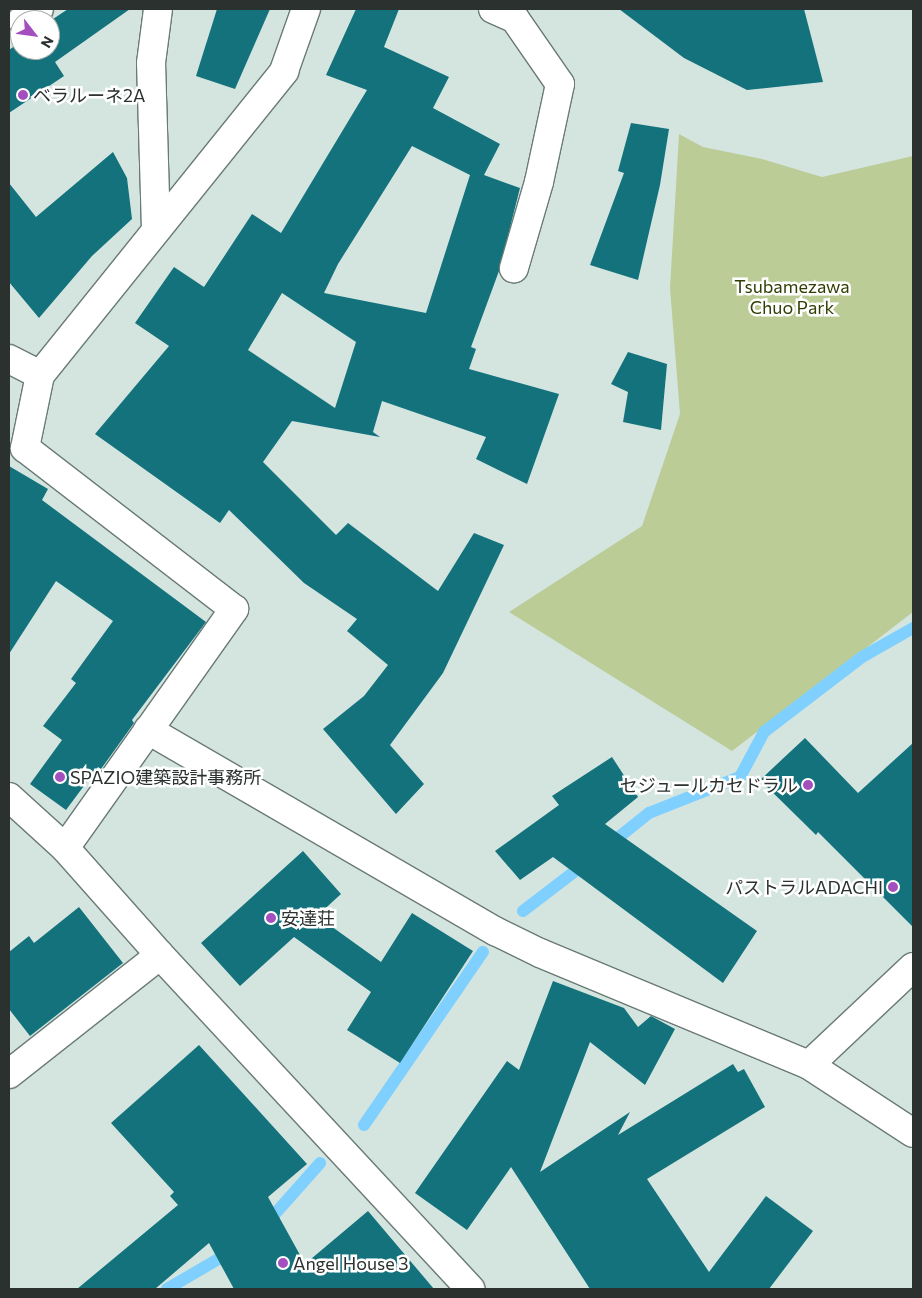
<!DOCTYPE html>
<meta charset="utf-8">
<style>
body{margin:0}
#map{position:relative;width:922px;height:1298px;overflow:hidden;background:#d4e5e0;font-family:Commissioner,"Noto Sans JP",sans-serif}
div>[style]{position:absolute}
.green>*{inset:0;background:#bbcc97}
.stream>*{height:12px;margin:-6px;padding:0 6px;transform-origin:6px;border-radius:6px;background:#7fd0fe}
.building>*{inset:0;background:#14727c}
.roads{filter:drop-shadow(1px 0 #6a7a76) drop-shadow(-1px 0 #6a7a76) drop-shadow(0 1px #6a7a76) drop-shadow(0 -1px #6a7a76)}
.minor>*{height:28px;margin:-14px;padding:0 14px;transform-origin:14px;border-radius:14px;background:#fff}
.dots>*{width:14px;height:14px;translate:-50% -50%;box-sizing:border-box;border:2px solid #fff;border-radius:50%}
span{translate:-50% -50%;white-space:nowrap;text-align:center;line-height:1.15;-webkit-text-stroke:5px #fff;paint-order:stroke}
.poi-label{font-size:18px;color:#2a312f}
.left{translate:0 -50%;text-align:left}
.right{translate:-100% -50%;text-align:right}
.park-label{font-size:18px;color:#303e04}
.frame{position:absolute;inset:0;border:10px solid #2a312f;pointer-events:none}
.north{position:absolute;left:10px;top:10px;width:50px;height:50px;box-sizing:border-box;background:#fff;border:1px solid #aaadac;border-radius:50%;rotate:120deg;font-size:14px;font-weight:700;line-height:20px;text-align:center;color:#2a312f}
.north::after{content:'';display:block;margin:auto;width:18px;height:22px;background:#a44fbe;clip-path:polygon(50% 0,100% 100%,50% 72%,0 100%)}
</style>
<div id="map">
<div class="green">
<i style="clip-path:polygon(679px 134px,703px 147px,762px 159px,822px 177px,913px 156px,913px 612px,732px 751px,509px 612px,642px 526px,680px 414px,670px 288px)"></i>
</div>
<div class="stream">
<i style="left:609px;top:845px;width:51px;rotate:-38.7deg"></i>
<i style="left:649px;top:813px;width:98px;rotate:-21.6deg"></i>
<i style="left:740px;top:777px;width:51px;rotate:-61.9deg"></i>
<i style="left:764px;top:732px;width:123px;rotate:-37.4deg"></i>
<i style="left:862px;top:657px;width:59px;rotate:-29.6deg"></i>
<i style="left:523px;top:911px;width:81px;rotate:-37.4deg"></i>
<i style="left:364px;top:1125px;width:210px;rotate:-55.5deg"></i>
<i style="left:265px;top:1225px;width:83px;rotate:-48.4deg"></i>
<i style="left:167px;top:1289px;width:75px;rotate:-30.3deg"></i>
</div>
<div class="building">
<i style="clip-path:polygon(68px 9px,130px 9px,55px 62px,64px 76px,9px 113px,9px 50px,20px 42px,20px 50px,50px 50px,50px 21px)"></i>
<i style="clip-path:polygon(217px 9px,270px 9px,235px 89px,196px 76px)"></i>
<i style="clip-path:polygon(evenodd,356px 9px,399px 9px,384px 47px,449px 77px,433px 108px,500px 144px,484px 175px,520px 188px,499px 271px,471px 347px,476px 349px,469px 369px,559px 394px,527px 484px,476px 459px,486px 437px,382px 401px,373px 432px,380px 437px,292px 421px,263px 462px,336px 535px,348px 523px,438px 591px,474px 533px,504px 545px,443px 673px,390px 745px,424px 784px,396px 814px,323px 729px,364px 696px,388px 665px,347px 631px,357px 619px,304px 583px,229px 510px,220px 523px,95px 434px,169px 346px,135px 323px,174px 267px,204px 287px,252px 214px,281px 233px,367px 90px,326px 75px,356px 9px,412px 146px,470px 175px,426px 313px,324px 293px,338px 264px,412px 146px,356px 9px,282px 293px,356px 342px,335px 408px,248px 350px,282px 293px)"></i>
<i style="clip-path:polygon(619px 9px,804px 9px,823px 82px,747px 90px,684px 58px)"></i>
<i style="clip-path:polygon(631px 123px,669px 129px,660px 185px,638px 280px,590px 265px,624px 173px,618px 171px)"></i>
<i style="clip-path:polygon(113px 152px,127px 178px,132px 219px,92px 256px,39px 318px,9px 282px,9px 183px,36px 217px)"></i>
<i style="clip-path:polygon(628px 352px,667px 364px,661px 430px,623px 422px,628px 392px,611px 384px)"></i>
<i style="clip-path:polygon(9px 466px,48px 489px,42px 500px,206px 622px,132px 720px,134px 723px,101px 769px,98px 767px,66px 810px,30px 784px,62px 740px,43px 726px,76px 683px,71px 679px,113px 621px,56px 581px,9px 654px)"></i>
<i style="clip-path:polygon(805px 738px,858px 793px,913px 743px,913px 927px,818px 832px,816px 835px,760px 780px)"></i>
<i style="clip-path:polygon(612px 757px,638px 797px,605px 824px,757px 931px,723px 983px,553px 857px,520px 880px,495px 851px,559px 805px,552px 796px)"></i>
<i style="clip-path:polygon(303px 851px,341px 894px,317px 916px,381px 962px,412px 913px,473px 951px,400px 1063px,347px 1030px,371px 992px,294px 937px,240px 986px,201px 943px)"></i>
<i style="clip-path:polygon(79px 907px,123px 963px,30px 1036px,9px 1009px,9px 952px,29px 936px,34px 943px)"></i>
<i style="clip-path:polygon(553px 981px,624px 1008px,638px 1027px,651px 1016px,675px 1029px,645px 1085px,590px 1042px,540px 1172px,630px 1112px,618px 1135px,733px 1064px,738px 1072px,744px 1069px,765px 1107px,647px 1179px,709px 1272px,766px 1196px,813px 1231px,769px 1289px,590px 1289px,511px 1167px,467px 1230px,415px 1193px,507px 1061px,519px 1070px)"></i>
<i style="clip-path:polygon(199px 1045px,307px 1164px,268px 1197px,305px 1264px,368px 1211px,434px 1289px,234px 1289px,209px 1243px,155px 1289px,77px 1289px,178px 1205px,170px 1196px,174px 1192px,111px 1123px)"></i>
</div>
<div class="roads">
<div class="minor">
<i style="left:493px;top:9px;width:24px;rotate:24deg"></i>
<i style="left:515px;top:19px;width:79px;rotate:55.3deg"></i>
<i style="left:560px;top:84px;width:100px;rotate:102.1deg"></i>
<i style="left:539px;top:182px;width:90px;rotate:106.2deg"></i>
<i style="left:22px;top:20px;width:20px;rotate:-33deg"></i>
<i style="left:156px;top:230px;width:167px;rotate:-91.7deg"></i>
<i style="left:151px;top:63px;width:54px;rotate:-82.6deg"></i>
<i style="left:9px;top:359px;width:35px;rotate:27deg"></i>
<i style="left:148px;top:730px;width:401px;rotate:30.1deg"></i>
<i style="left:495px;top:931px;width:50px;rotate:26.1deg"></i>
<i style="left:540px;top:953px;width:291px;rotate:22.6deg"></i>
<i style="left:809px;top:1065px;width:124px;rotate:33.2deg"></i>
<i style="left:9px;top:797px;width:76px;rotate:42.3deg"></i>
<i style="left:65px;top:848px;width:143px;rotate:48.4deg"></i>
<i style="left:160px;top:955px;width:456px;rotate:47.1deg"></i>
<i style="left:65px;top:848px;width:293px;rotate:-54.7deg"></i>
<i style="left:234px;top:609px;width:264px;rotate:-142.4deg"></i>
<i style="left:25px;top:448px;width:75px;rotate:-78.4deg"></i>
<i style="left:40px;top:375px;width:390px;rotate:-51.2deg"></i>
<i style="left:284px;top:71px;width:66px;rotate:-70.5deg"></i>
<i style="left:809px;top:1065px;width:143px;rotate:-43.3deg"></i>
<i style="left:9px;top:1074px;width:192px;rotate:-38.2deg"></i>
</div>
</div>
<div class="dots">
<i style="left:23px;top:95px;background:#a44fbe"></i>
<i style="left:60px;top:777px;background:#a44fbe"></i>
<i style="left:808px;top:785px;background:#a44fbe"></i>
<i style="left:893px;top:887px;background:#a44fbe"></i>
<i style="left:271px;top:918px;background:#a44fbe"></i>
<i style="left:283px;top:1263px;background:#a44fbe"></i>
</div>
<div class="poi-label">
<span class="left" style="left:33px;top:95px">ベラルーネ2A</span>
<span class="left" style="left:70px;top:777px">SPAZIO建築設計事務所</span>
<span class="right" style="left:798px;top:785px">セジュールカセドラル</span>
<span class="right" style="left:883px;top:887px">パストラルADACHI</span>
<span class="left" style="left:281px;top:918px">安達荘</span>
<span class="left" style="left:293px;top:1263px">Angel House 3</span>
</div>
<div class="park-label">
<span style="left:792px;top:297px">Tsubamezawa<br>Chuo Park</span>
</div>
<div class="frame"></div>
<div class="north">N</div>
</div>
